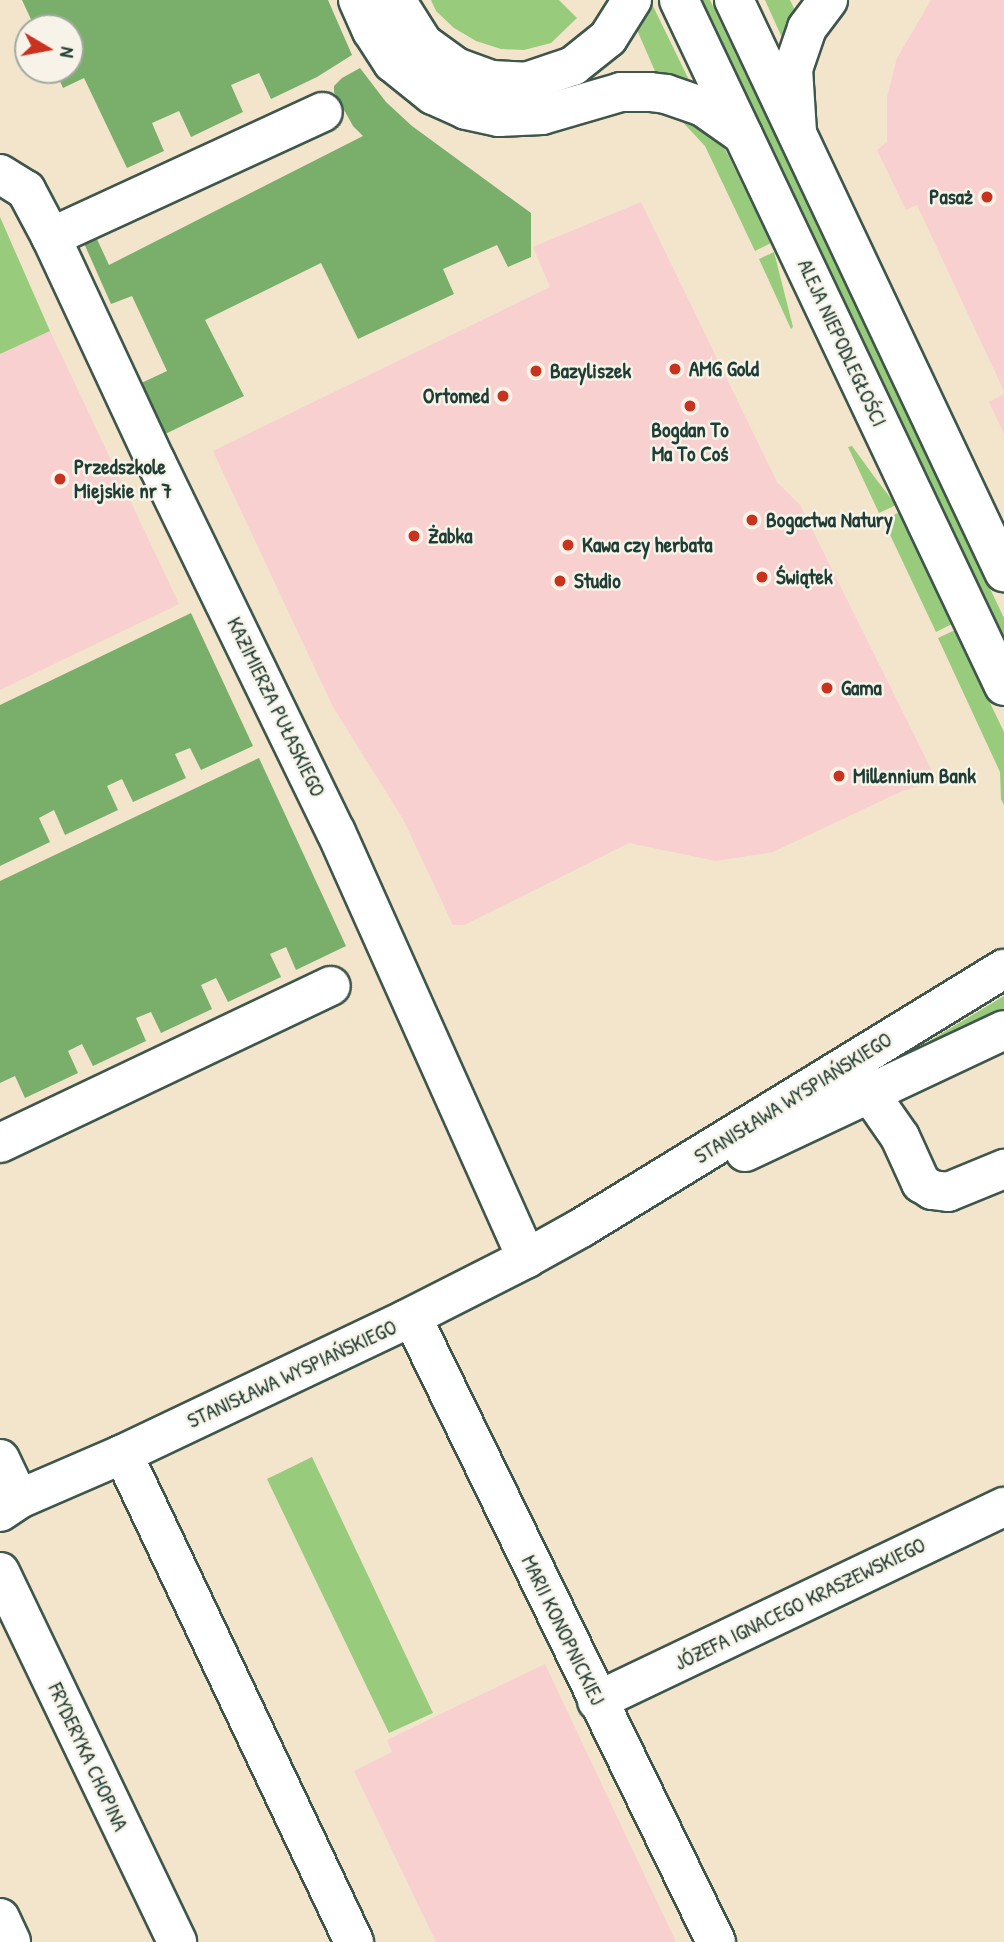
<!DOCTYPE html>
<meta charset="utf-8">
<style>
body{margin:0}
#map{position:relative;width:1004px;height:1942px;overflow:hidden;background:#f2e5cc;font-family:"Patrick Hand",sans-serif}
div>[style]{position:absolute}
.built>*{inset:0;background:#f7d0cf}
.green>*{inset:0;background:#98cb7b}
.forest>*{inset:0;background:#7aaf6b}
.roads{filter:drop-shadow(2px 0 #3f564b) drop-shadow(-2px 0 #3f564b) drop-shadow(0 2px #3f564b) drop-shadow(0 -2px #3f564b)}
.minor>*{height:38px;margin:-19px;padding:0 19px;transform-origin:19px;border-radius:19px;background:#fff}
.major>*{height:38px;margin:-19px;padding:0 19px;transform-origin:19px;border-radius:19px;background:#fff}
.dots>*{width:19px;height:19px;translate:-50% -50%;box-sizing:border-box;border:4px solid #f7f3e8;border-radius:50%}
span{translate:-50% -50%;white-space:nowrap;text-align:center;line-height:1.15;-webkit-text-stroke:5px #f7f3e8;paint-order:stroke}
.poi-label{font-size:21px;color:#1f3d34;font-weight:700}
.right{translate:-100% -50%;text-align:right}
.left{translate:0 -50%;text-align:left}
.street-label{font-size:21px;color:#1f3d34}
.north{position:absolute;left:14px;top:14px;width:70px;height:70px;box-sizing:border-box;background:#f7f3e8;border:2px solid #a1aaa0;border-radius:50%;rotate:100deg;font-size:19px;font-weight:700;line-height:28px;text-align:center;color:#1f3d34}
.north::after{content:'';display:block;margin:auto;width:24px;height:32px;background:#c8321e;clip-path:polygon(50% 0,100% 100%,50% 72%,0 100%)}
</style>
<div id="map">
<div class="built">
<i style="clip-path:polygon(931px 0,1004px 0,1004px 391px,917px 205px,906px 210px,877px 150px,887px 142px,887px 97px,897px 58px)"></i>
<i style="clip-path:polygon(641px 202px,777px 482px,800px 505px,937px 781px,902px 791px,773px 852px,716px 861px,629px 843px,464px 925px,453px 925px,403px 819px,333px 707px,213px 451px,550px 287px,533px 247px)"></i>
<i style="clip-path:polygon(50px 331px,179px 604px,0 690px,0 354px)"></i>
<i style="clip-path:polygon(1004px 394px,1004px 434px,989px 402px)"></i>
<i style="clip-path:polygon(545px 1664px,676px 1942px,436px 1942px,354px 1771px,392px 1752px,387px 1740px)"></i>
</div>
<div class="green">
<i style="clip-path:polygon(431px 0,559px 0,577px 18px,551px 43px,524px 50px,501px 49px,476px 41px,454px 28px,436px 11px)"></i>
<i style="clip-path:polygon(650px 0,689px 80px,689px 86px,658px 78px,634px 23px)"></i>
<i style="clip-path:polygon(702px 0,710px 0,976px 559px,1004px 618px,1004px 638px)"></i>
<i style="clip-path:polygon(765px 0,790px 0,798px 17px,783px 40px)"></i>
<i style="clip-path:polygon(675px 114px,687px 116px,716px 138px,726px 151px,771px 243px,755px 251px,705px 146px)"></i>
<i style="clip-path:polygon(0 217px,50px 331px,0 354px)"></i>
<i style="clip-path:polygon(774px 252px,793px 327px,791px 329px,759px 259px)"></i>
<i style="clip-path:polygon(852px 446px,876px 479px,896px 505px,879px 513px,848px 447px)"></i>
<i style="clip-path:polygon(900px 512px,952px 624px,936px 632px,883px 520px)"></i>
<i style="clip-path:polygon(955px 630px,1004px 732px,1004px 805px,1001px 799px,1000px 772px,938px 638px)"></i>
<i style="clip-path:polygon(1004px 996px,1004px 1010px,933px 1042px,929px 1041px)"></i>
<i style="clip-path:polygon(312px 1457px,433px 1713px,389px 1733px,267px 1479px)"></i>
</div>
<div class="forest">
<i style="clip-path:polygon(22px 0,328px 0,352px 55px,317px 77px,271px 99px,259px 73px,231px 85px,243px 112px,191px 137px,179px 111px,152px 123px,164px 151px,127px 168px,84px 78px,63px 88px,55px 70px,70px 70px,70px 28px,35px 28px)"></i>
<i style="clip-path:polygon(360px 68px,386px 102px,412px 126px,531px 213px,531px 257px,508px 267px,497px 245px,443px 269px,454px 294px,358px 339px,321px 263px,205px 320px,244px 396px,161px 436px,137px 385px,167px 371px,132px 296px,111px 304px,83px 241px,95px 235px,109px 265px,363px 136px,353px 126px,334px 92px,334px 86px,342px 78px)"></i>
<i style="clip-path:polygon(191px 613px,253px 746px,201px 770px,190px 748px,175px 754px,186px 778px,133px 802px,122px 779px,107px 786px,118px 810px,65px 835px,54px 810px,39px 818px,50px 842px,0 866px,0 705px)"></i>
<i style="clip-path:polygon(259px 758px,346px 946px,296px 970px,286px 947px,270px 954px,281px 977px,228px 1002px,216px 978px,201px 985px,212px 1009px,161px 1033px,151px 1012px,136px 1018px,146px 1041px,93px 1066px,82px 1044px,68px 1051px,78px 1073px,25px 1098px,15px 1076px,0 1083px,0 881px)"></i>
</div>
<div class="roads">
<div class="minor">
<i style="left:679px;top:0;width:759px;rotate:64.65deg"></i>
<i style="left:734px;top:0;width:633px;rotate:64.73deg"></i>
<i style="left:0;top:174px;width:31px;rotate:32deg"></i>
<i style="left:26px;top:190px;width:53px;rotate:62deg"></i>
<i style="left:51px;top:237px;width:248px;rotate:65deg"></i>
<i style="left:156px;top:462px;width:411px;rotate:64.1deg"></i>
<i style="left:336px;top:832px;width:467px;rotate:65.9deg"></i>
<i style="left:51px;top:237px;width:299px;rotate:-24.7deg"></i>
<i style="left:870px;top:1094px;width:52px;rotate:55.1deg"></i>
<i style="left:900px;top:1137px;width:51px;rotate:65.5deg"></i>
<i style="left:921px;top:1183px;width:13px;rotate:32deg"></i>
<i style="left:932px;top:1190px;width:16px;rotate:7deg"></i>
<i style="left:948px;top:1192px;width:61px;rotate:-22.3deg"></i>
<i style="left:0;top:1143px;width:366px;rotate:-25.4deg"></i>
<i style="left:745px;top:1152px;width:286px;rotate:-25.2deg"></i>
<i style="left:412px;top:1317px;width:695px;rotate:64.06deg"></i>
<i style="left:123px;top:1454px;width:540px;rotate:64.67deg"></i>
<i style="left:0;top:1459px;width:44px;rotate:64.6deg"></i>
<i style="left:0;top:1512px;width:23px;rotate:-34deg"></i>
<i style="left:19px;top:1499px;width:113px;rotate:-23.4deg"></i>
<i style="left:123px;top:1454px;width:312px;rotate:-25.4deg"></i>
<i style="left:405px;top:1320px;width:137px;rotate:-26.9deg"></i>
<i style="left:527px;top:1258px;width:62px;rotate:-29.1deg"></i>
<i style="left:581px;top:1228px;width:496px;rotate:-31.5deg"></i>
<i style="left:0;top:1572px;width:410px;rotate:64.4deg"></i>
<i style="left:597px;top:1701px;width:451px;rotate:-25.5deg"></i>
<i style="left:0;top:1918px;width:26px;rotate:65deg"></i>
</div>
<div class="major">
<i style="left:358px;top:0;width:34px;rotate:66deg"></i>
<i style="left:372px;top:31px;width:38px;rotate:57deg"></i>
<i style="left:393px;top:63px;width:51px;rotate:38.7deg"></i>
<i style="left:433px;top:95px;width:36px;rotate:24deg"></i>
<i style="left:466px;top:110px;width:34px;rotate:12deg"></i>
<i style="left:499px;top:117px;width:43px;rotate:-2.7deg"></i>
<i style="left:542px;top:115px;width:82px;rotate:-16.2deg"></i>
<i style="left:621px;top:92px;width:29px"></i>
<i style="left:650px;top:92px;width:16px;rotate:7deg"></i>
<i style="left:666px;top:94px;width:39px;rotate:19deg"></i>
<i style="left:703px;top:107px;width:49px;rotate:35deg"></i>
<i style="left:396px;top:0;width:51px;rotate:57.9deg"></i>
<i style="left:423px;top:43px;width:41px;rotate:36deg"></i>
<i style="left:456px;top:67px;width:38px;rotate:20deg"></i>
<i style="left:492px;top:80px;width:34px;rotate:3deg"></i>
<i style="left:526px;top:82px;width:50px;rotate:-18.8deg"></i>
<i style="left:573px;top:66px;width:45px;rotate:-38.7deg"></i>
<i style="left:608px;top:38px;width:45px;rotate:-57.7deg"></i>
<i style="left:797px;top:132px;width:63px;rotate:-93.6deg"></i>
<i style="left:793px;top:69px;width:43px;rotate:-71.1deg"></i>
<i style="left:807px;top:28px;width:35px;rotate:-53deg"></i>
</div>
</div>
<div class="dots">
<i style="left:987px;top:197px;background:#c8321e"></i>
<i style="left:675px;top:369px;background:#c8321e"></i>
<i style="left:536px;top:371px;background:#c8321e"></i>
<i style="left:503px;top:396px;background:#c8321e"></i>
<i style="left:690px;top:406px;background:#c8321e"></i>
<i style="left:60px;top:479px;background:#c8321e"></i>
<i style="left:752px;top:520px;background:#c8321e"></i>
<i style="left:414px;top:536px;background:#c8321e"></i>
<i style="left:568px;top:545px;background:#c8321e"></i>
<i style="left:762px;top:577px;background:#c8321e"></i>
<i style="left:560px;top:581px;background:#c8321e"></i>
<i style="left:827px;top:688px;background:#c8321e"></i>
<i style="left:839px;top:776px;background:#c8321e"></i>
</div>
<div class="poi-label">
<span class="right" style="left:973px;top:197px">Pasaż</span>
<span class="left" style="left:689px;top:369px">AMG Gold</span>
<span class="left" style="left:550px;top:371px">Bazyliszek</span>
<span class="right" style="left:489px;top:396px">Ortomed</span>
<span style="left:690px;top:442px">Bogdan To<br>Ma To Coś</span>
<span class="left" style="left:74px;top:479px">Przedszkole<br>Miejskie nr 7</span>
<span class="left" style="left:766px;top:520px">Bogactwa Natury</span>
<span class="left" style="left:428px;top:536px">Żabka</span>
<span class="left" style="left:582px;top:545px">Kawa czy herbata</span>
<span class="left" style="left:776px;top:577px">Świątek</span>
<span class="left" style="left:574px;top:581px">Studio</span>
<span class="left" style="left:841px;top:688px">Gama</span>
<span class="left" style="left:853px;top:776px">Millennium Bank</span>
</div>
<div class="street-label">
<span style="left:842px;top:343px;rotate:65deg">ALEJA NIEPODLEGŁOŚCI</span>
<span style="left:276px;top:707px;rotate:64deg">KAZIMIERZA PUŁASKIEGO</span>
<span style="left:793px;top:1098px;rotate:-32deg">STANISŁAWA WYSPIAŃSKIEGO</span>
<span style="left:292px;top:1374px;rotate:-25deg">STANISŁAWA WYSPIAŃSKIEGO</span>
<span style="left:800px;top:1604px;rotate:-26deg">JÓZEFA IGNACEGO KRASZEWSKIEGO</span>
<span style="left:563px;top:1630px;rotate:64deg">MARII KONOPNICKIEJ</span>
<span style="left:88px;top:1757px;rotate:65deg">FRYDERYKA CHOPINA</span>
</div>
<div class="north">N</div>
</div>
